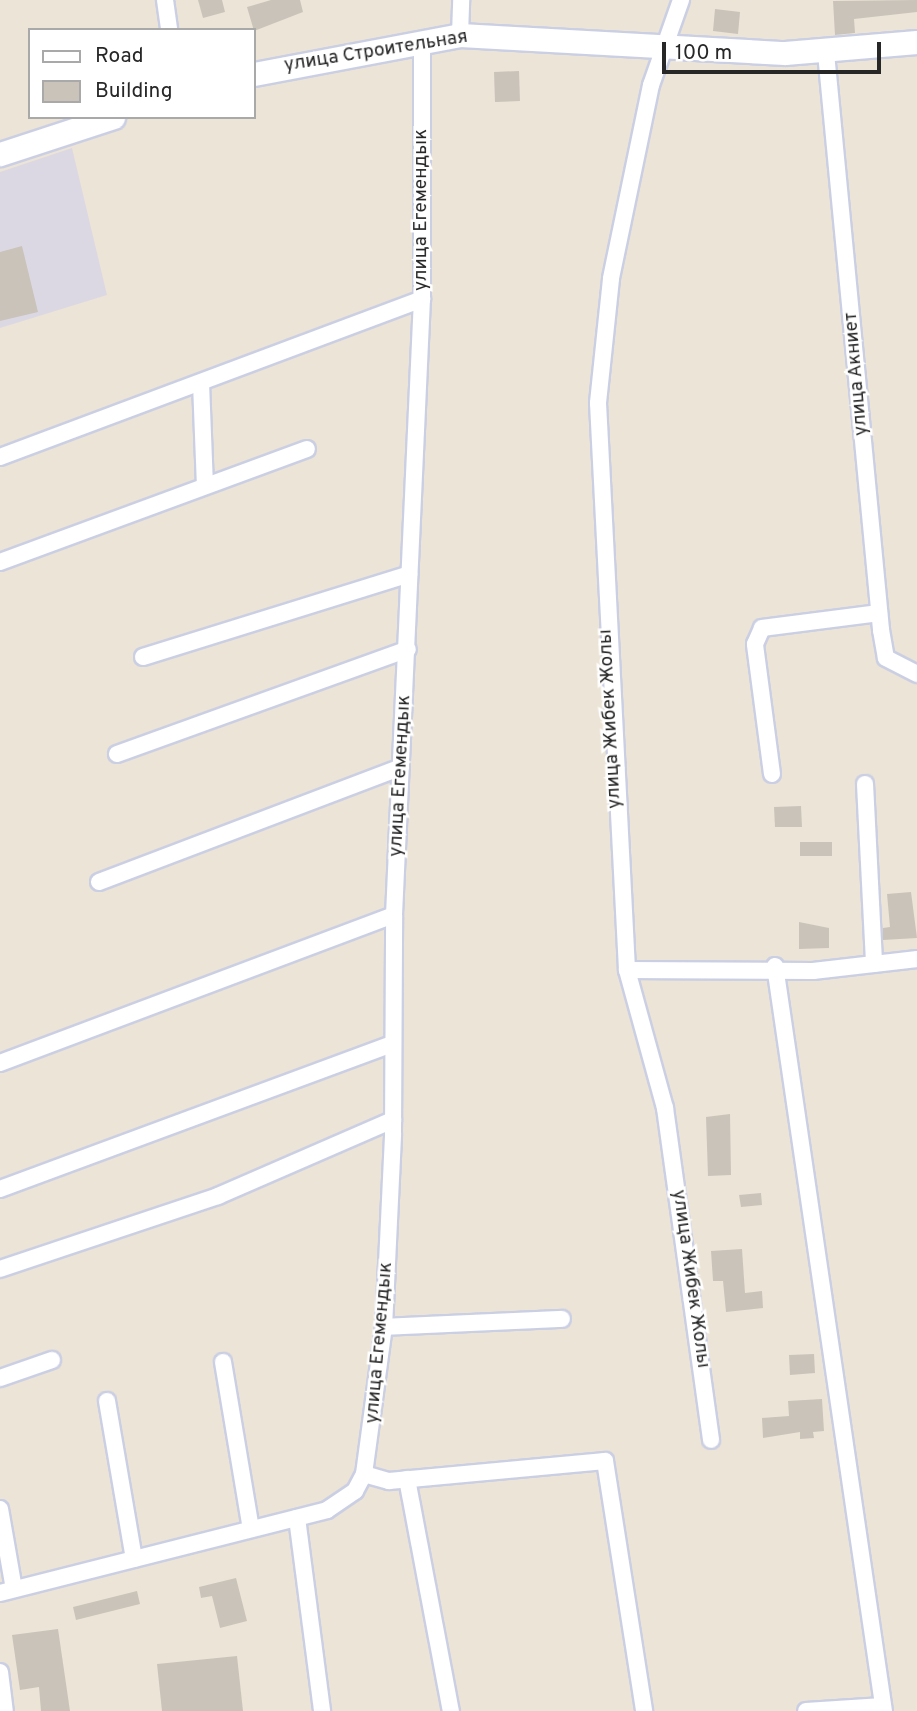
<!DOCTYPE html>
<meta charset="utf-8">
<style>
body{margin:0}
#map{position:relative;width:917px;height:1711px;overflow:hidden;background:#ece4d6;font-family:Overpass,sans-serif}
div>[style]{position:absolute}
.industrial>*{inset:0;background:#dcd8e3}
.building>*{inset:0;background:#cac3b9}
.roads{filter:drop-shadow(2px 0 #cbcfe3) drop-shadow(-2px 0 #cbcfe3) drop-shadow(0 2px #cbcfe3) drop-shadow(0 -2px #cbcfe3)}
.street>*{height:16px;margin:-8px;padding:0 8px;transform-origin:8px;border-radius:8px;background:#fff}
.secondary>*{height:23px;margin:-11.5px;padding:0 11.5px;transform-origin:11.5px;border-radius:11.5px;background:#fff}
span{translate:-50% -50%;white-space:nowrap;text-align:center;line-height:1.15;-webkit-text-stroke:5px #fff;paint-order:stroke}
.street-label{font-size:19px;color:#272727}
.legend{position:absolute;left:28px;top:28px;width:228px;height:91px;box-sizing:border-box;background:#fff;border:2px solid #a9a9a9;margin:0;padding:9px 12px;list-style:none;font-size:21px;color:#272727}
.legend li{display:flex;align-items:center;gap:14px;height:35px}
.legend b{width:35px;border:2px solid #a9a9a9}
.scale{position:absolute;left:662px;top:42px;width:219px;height:32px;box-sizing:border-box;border:4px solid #272727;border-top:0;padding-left:9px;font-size:21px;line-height:24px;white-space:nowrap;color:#272727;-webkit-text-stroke:5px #fff;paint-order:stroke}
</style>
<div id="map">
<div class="industrial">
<i style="clip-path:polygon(72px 148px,107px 295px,0 328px,0 172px)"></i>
</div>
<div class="building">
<i style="clip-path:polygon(198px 0,222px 0,225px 12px,203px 18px)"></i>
<i style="clip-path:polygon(271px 0,300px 0,303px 12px,254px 31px,247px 7px)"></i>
<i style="clip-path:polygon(917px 0,917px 12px,854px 19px,855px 33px,835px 35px,833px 1px)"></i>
<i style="clip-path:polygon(715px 9px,740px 12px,738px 34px,713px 31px)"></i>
<i style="clip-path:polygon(519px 71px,520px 101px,495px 102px,494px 72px)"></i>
<i style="clip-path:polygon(22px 246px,38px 312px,0 321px,0 252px)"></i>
<i style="clip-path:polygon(801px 806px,802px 827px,775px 827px,774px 807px)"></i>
<i style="clip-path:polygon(800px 842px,832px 842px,832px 856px,800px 856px)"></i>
<i style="clip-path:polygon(911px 892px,917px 938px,883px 940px,883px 928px,890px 927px,887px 894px)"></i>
<i style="clip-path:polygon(799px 922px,829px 928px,829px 948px,799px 949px)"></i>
<i style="clip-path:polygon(730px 1114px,731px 1175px,708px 1176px,706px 1117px)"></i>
<i style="clip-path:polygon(761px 1193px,762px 1205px,741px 1207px,739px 1195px)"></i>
<i style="clip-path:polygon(742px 1249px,745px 1293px,762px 1291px,763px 1308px,726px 1312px,723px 1281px,713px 1281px,711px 1251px)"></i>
<i style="clip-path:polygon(814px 1354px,815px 1373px,790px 1375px,789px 1355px)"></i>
<i style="clip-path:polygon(822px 1399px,824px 1431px,813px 1432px,814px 1438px,800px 1439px,800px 1432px,763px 1438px,762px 1418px,789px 1416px,788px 1401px)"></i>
<i style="clip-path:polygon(236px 1578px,247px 1621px,220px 1628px,212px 1596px,201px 1598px,199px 1587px)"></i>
<i style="clip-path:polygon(137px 1591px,140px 1604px,76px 1620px,73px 1607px)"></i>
<i style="clip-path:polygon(58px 1629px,70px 1711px,41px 1711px,39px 1687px,20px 1690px,12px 1635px)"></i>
<i style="clip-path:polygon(237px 1656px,243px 1711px,162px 1711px,157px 1664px)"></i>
</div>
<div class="roads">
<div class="street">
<i style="left:165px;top:0;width:30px;rotate:82deg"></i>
<i style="left:681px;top:0;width:90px;rotate:109.4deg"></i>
<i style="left:651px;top:85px;width:198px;rotate:101.7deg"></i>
<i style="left:611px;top:279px;width:125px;rotate:96deg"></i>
<i style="left:598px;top:403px;width:568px;rotate:87.07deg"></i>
<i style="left:627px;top:970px;width:143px;rotate:74.6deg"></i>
<i style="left:665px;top:1108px;width:335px;rotate:82.1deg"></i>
<i style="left:460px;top:35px;width:35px;rotate:-88deg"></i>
<i style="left:826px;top:53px;width:580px;rotate:84.55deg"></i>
<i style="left:881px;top:630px;width:28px;rotate:80deg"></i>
<i style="left:886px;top:658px;width:35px;rotate:27deg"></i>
<i style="left:201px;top:383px;width:103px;rotate:87.8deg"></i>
<i style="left:0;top:457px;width:451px;rotate:-20.5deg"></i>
<i style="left:0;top:562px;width:327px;rotate:-20.2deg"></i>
<i style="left:143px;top:657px;width:279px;rotate:-17.3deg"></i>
<i style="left:117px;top:754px;width:309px;rotate:-19.8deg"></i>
<i style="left:772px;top:774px;width:131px;rotate:-97.5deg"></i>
<i style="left:755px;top:644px;width:17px;rotate:-66deg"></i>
<i style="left:762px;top:628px;width:118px;rotate:-7.3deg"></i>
<i style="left:865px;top:784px;width:180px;rotate:87.1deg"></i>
<i style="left:99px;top:882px;width:323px;rotate:-20.8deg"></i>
<i style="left:775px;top:966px;width:753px;rotate:81.68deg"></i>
<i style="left:627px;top:970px;width:186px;rotate:0.3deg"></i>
<i style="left:813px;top:971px;width:105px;rotate:-6.6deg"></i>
<i style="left:0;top:1063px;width:421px;rotate:-20.6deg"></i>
<i style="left:0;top:1189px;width:418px;rotate:-20.3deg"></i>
<i style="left:0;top:1269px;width:230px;rotate:-18.5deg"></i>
<i style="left:218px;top:1196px;width:191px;rotate:-23.5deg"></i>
<i style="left:384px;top:1327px;width:178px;rotate:-2.6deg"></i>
<i style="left:223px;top:1362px;width:169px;rotate:80.5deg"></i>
<i style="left:0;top:1378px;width:55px;rotate:-19.1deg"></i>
<i style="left:107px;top:1401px;width:160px;rotate:80.3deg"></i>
<i style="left:364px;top:1474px;width:26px;rotate:16deg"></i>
<i style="left:389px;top:1481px;width:217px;rotate:-5.3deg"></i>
<i style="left:605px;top:1461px;width:253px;rotate:81.1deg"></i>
<i style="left:407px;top:1479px;width:236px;rotate:79.3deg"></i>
<i style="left:0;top:1509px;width:81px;rotate:80.1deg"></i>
<i style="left:297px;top:1518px;width:195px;rotate:82.6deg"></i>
<i style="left:0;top:1593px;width:337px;rotate:-14.2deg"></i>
<i style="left:327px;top:1510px;width:34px;rotate:-34deg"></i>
<i style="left:355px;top:1491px;width:19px;rotate:-62deg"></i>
<i style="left:364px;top:1474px;width:148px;rotate:-82.3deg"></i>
<i style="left:384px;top:1327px;width:194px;rotate:-87.3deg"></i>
<i style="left:393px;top:1133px;width:218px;rotate:-89.7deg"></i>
<i style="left:394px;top:915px;width:617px;rotate:-87.4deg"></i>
<i style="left:422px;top:299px;width:257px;rotate:-90deg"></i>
<i style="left:0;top:1672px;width:39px;rotate:83deg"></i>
<i style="left:806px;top:1711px;width:77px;rotate:-3.7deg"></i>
</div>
<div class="secondary">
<i style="left:254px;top:74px;width:210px;rotate:-10.7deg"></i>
<i style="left:460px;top:35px;width:325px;rotate:3.2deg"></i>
<i style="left:785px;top:53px;width:132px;rotate:-4.8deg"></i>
<i style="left:0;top:154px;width:119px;rotate:-18.1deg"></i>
</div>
</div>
<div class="street-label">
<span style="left:376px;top:52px;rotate:-9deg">улица Строительная</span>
<span style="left:422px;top:210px;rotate:-90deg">улица Егемендык</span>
<span style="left:857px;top:374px;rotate:-95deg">улица Акниет</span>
<span style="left:611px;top:719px;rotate:-93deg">улица Жибек Жолы</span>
<span style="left:401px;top:776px;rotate:-87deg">улица Егемендык</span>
<span style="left:690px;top:1279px;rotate:82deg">улица Жибек Жолы</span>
<span style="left:380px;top:1343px;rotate:-85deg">улица Егемендык</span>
</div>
<ul class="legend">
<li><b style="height:9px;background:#fff"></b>Road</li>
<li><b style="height:19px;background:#cac3b9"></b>Building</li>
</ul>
<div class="scale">100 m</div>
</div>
